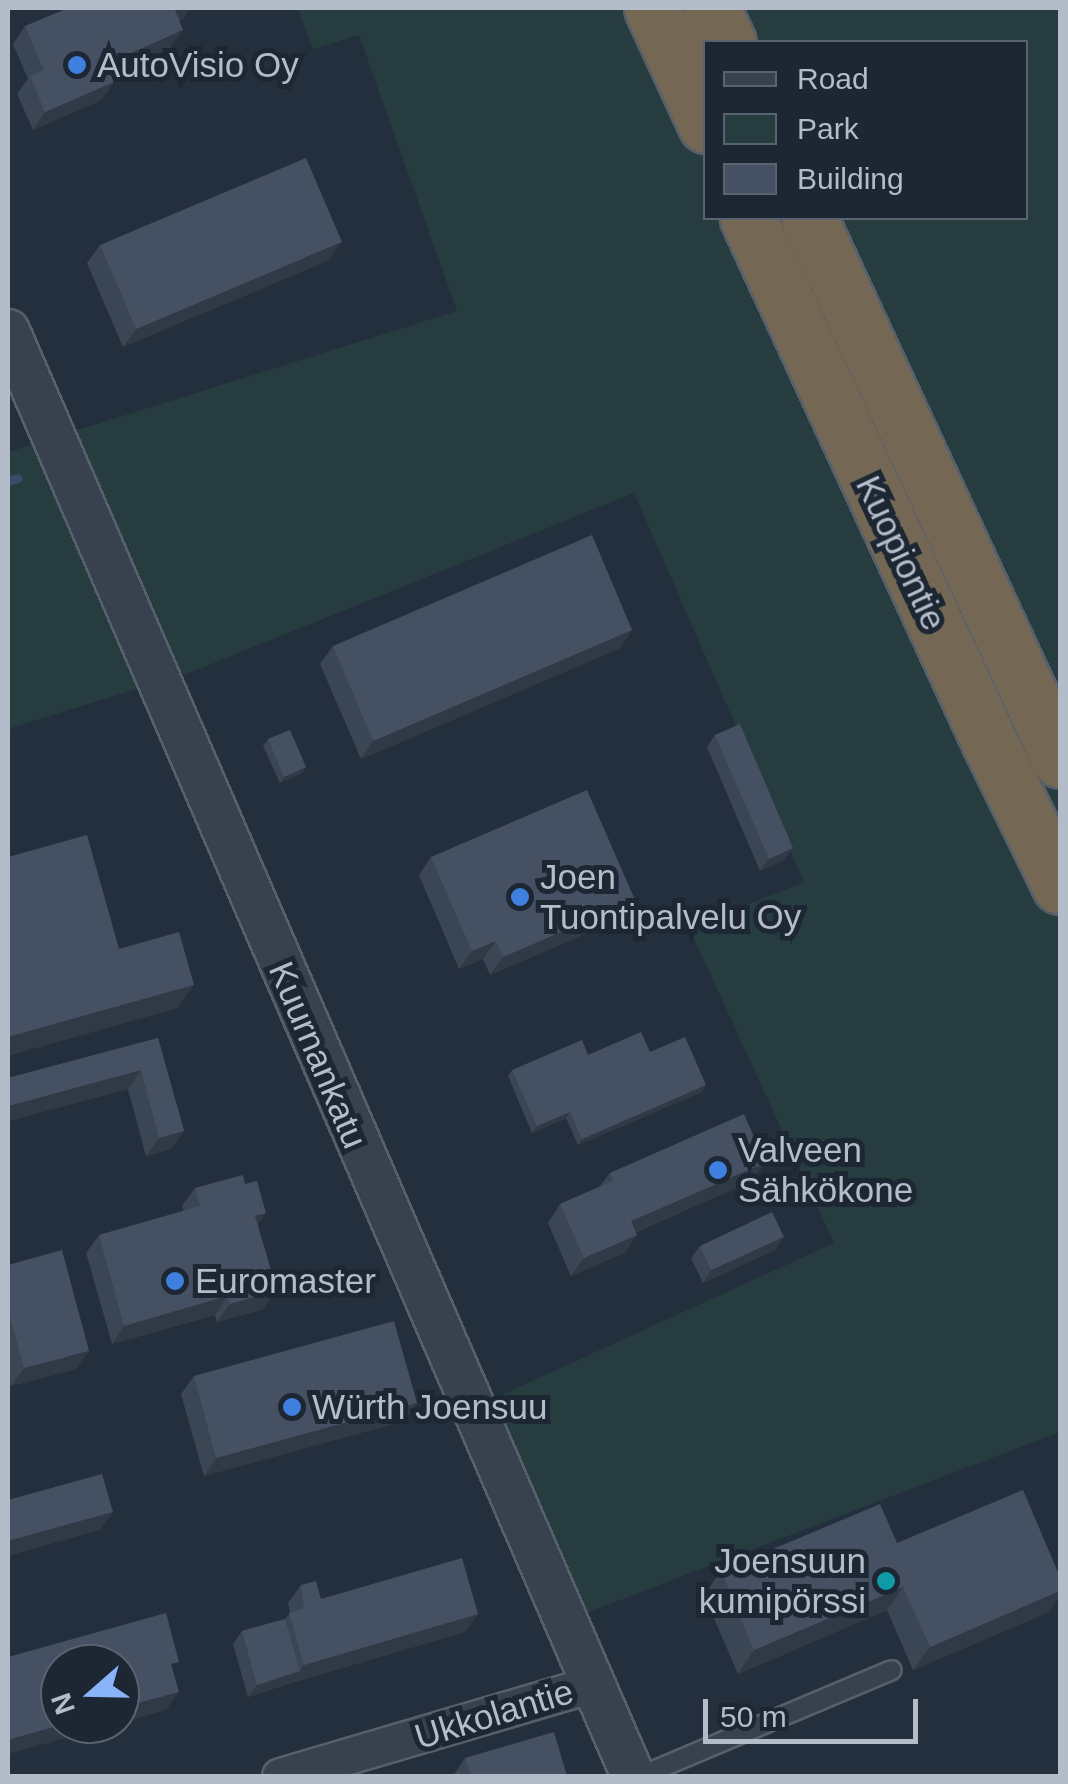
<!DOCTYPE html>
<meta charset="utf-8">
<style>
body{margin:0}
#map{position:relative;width:1068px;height:1784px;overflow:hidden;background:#242f3e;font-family:Helvetica,sans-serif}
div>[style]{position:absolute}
.green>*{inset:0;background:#263c3f}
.stream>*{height:9px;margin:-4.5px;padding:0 4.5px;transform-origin:4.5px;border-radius:4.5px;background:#394c67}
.roads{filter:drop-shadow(2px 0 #565f6c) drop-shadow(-2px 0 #565f6c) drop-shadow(0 2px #565f6c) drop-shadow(0 -2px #565f6c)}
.service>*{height:18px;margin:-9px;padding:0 9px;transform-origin:9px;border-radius:9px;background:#38414e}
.minor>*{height:35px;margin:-17.5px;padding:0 17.5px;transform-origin:17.5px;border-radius:17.5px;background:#38414e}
.tertiary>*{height:42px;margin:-21px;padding:0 21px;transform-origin:21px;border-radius:21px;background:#38414e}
.motorway>*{height:55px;margin:-27.5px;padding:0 27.5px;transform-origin:27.5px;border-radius:27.5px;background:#746855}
.wall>*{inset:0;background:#3b4654}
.shaded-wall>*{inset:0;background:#303945}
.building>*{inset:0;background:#455162}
.dots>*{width:28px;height:28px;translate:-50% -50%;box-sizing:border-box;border:5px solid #1d2633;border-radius:50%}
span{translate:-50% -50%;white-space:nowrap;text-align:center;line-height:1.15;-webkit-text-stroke:10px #1d2633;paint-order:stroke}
.poi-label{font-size:35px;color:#b4bcc9}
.left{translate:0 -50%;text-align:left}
.right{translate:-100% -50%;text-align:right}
.street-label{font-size:35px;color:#b4bcc9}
.frame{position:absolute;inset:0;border:10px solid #b4bcc9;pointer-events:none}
.legend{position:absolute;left:703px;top:40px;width:325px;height:180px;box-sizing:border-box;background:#1d2633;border:2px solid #59626f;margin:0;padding:12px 18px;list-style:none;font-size:30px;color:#b4bcc9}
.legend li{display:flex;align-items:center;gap:20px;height:50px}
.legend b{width:50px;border:2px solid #59626f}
.north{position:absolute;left:40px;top:1644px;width:100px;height:100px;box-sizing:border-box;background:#1d2633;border:2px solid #59626f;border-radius:50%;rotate:250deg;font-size:28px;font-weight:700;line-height:40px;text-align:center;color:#b4bcc9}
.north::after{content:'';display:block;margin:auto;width:35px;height:45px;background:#8ab4f8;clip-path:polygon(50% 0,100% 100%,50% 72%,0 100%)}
.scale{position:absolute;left:703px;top:1699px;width:215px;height:45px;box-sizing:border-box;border:5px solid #b4bcc9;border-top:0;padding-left:12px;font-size:30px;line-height:35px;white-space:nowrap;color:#b4bcc9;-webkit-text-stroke:8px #1d2633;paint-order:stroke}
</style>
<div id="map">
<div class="green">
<i style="clip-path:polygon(evenodd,298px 8px,1060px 8px,1060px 1432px,568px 1620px,475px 1407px,834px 1243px,689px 928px,804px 882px,634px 493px,197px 670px,8px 729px,8px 452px,457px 311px,359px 35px,313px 49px,298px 8px,706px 42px,1026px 42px,1026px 218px,706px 218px,706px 42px)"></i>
</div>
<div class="stream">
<i style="left:8px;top:481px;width:10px;rotate:-17deg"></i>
</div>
<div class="roads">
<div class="service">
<i style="left:641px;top:1776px;width:272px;rotate:-22.9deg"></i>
</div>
<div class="minor">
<i style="left:280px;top:1776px;width:325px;rotate:-16.4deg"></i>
</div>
<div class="tertiary">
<i style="left:8px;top:331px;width:1574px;rotate:66.61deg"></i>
</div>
<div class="motorway">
<i style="left:652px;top:8px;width:129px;rotate:65.2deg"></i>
<i style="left:712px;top:8px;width:38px;rotate:65deg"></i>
<i style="left:748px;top:218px;width:580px;rotate:65.25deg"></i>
<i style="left:991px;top:745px;width:157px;rotate:63.9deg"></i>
<i style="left:809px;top:218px;width:597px;rotate:65.15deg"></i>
</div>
</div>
<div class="wall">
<i style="clip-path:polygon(183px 19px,179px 21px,170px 48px,110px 74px,114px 82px,101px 100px,33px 130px,17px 94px,28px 79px,13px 44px,25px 26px)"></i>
<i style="clip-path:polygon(100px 245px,329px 260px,123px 347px,87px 263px)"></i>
<i style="clip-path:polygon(632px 630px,620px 648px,361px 759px,320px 664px,333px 646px)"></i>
<i style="clip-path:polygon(715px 735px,793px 848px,784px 860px,760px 871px,707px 747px)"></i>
<i style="clip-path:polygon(268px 739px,306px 767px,302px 773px,280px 783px,263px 746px)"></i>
<i style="clip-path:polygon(431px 857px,622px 918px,490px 975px,483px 959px,459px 969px,419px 875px)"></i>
<i style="clip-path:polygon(158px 1038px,184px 1131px,171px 1149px,146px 1156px,128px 1089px,8px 1121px,8px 1078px)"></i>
<i style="clip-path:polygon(650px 1052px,702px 1092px,578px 1145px,566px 1118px,532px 1133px,508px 1076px,512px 1070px,588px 1055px)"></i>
<i style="clip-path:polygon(610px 1173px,752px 1181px,636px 1232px,637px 1235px,624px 1253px,571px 1276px,548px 1223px,560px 1204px,599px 1187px)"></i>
<i style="clip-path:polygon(195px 1188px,258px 1224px,264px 1309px,217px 1322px,215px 1315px,112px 1344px,86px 1253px,99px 1235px,184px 1211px,182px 1206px)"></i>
<i style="clip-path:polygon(700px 1246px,775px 1250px,703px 1283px,691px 1258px)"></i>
<i style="clip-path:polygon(8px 1265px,76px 1369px,11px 1386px,8px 1372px)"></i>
<i style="clip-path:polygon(194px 1376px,417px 1403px,404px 1421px,204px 1476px,181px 1394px)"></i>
<i style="clip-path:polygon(897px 1543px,1049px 1612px,913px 1670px,887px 1610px,738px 1674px,704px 1595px,721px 1571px)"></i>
<i style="clip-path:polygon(301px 1585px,321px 1599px,478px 1614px,465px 1632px,291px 1683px,248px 1697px,233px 1644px,242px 1631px,285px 1619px,290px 1613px,288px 1603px)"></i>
<i style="clip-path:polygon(465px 1758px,567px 1776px,453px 1776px)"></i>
</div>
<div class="shaded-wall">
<i style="clip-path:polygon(180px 8px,191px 8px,183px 19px,162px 28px,175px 10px)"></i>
<i style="clip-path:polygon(183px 30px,170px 48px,93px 82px,106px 64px)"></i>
<i style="clip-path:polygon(114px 82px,101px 100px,33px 130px,45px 112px)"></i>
<i style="clip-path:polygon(342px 242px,329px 260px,123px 347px,136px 329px)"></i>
<i style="clip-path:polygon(632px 630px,620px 648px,361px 759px,373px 741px)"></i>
<i style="clip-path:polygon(306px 767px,302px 773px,280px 783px,284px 777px)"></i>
<i style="clip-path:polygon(793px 848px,784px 860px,760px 871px,769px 859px)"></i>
<i style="clip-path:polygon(635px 900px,622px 918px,490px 975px,503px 957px)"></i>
<i style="clip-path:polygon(496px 941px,483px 959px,459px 969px,472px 951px)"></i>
<i style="clip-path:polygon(194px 985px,178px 1008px,8px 1056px,8px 1037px)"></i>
<i style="clip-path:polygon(141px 1070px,128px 1089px,8px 1121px,8px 1106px)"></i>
<i style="clip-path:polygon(706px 1085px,702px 1092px,578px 1145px,582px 1139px)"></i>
<i style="clip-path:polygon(570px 1112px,566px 1118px,532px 1133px,537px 1126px)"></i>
<i style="clip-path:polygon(184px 1131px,171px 1149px,146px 1156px,159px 1138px)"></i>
<i style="clip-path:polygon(765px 1163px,752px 1181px,618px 1239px,631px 1221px)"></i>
<i style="clip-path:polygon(266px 1213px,253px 1231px,255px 1216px)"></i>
<i style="clip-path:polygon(637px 1235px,624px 1253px,571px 1276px,584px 1258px)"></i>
<i style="clip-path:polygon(784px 1237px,775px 1250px,703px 1283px,711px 1270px)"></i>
<i style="clip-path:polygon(277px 1290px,264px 1309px,217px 1322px,230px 1304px)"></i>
<i style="clip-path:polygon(227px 1296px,215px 1315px,112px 1344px,124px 1326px)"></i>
<i style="clip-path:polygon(89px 1351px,76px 1369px,11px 1386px,24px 1368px)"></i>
<i style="clip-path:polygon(417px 1403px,404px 1421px,204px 1476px,216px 1458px)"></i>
<i style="clip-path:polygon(113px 1512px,100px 1530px,8px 1556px,8px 1541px)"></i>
<i style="clip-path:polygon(903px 1587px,887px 1610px,738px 1674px,754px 1650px)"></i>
<i style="clip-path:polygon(1060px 1591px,1060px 1596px,1049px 1612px,913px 1670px,930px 1647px)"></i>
<i style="clip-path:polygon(478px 1614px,465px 1632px,291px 1683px,248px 1697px,257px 1685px,300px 1671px,304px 1665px)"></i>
<i style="clip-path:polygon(179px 1692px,166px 1710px,120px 1723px,120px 1708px)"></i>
<i style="clip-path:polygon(64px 1724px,117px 1724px,8px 1754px,8px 1740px)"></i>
</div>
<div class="building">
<i style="clip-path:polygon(68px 8px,180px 8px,175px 10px,183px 30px,106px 64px,114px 82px,45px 112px,30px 76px,44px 70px,25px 26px)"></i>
<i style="clip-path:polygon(306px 158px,342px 242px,136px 329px,100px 245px)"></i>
<i style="clip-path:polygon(592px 535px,632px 630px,373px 741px,333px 646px)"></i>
<i style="clip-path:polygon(740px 724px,793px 848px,769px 859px,715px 735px)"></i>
<i style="clip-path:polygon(290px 730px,306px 767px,284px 777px,268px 739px)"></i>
<i style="clip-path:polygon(587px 790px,635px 900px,503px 957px,496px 941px,472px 951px,431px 857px)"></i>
<i style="clip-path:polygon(87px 835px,119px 949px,179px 932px,194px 985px,8px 1037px,8px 857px)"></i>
<i style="clip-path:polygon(641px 1032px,650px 1052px,685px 1037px,706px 1085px,582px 1139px,570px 1112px,537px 1126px,512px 1070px,582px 1040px,588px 1055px)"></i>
<i style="clip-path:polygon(158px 1038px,184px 1131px,159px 1138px,141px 1070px,8px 1106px,8px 1078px)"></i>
<i style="clip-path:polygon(744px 1114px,765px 1163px,631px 1221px,637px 1235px,584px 1258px,560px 1204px,613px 1181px,610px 1173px)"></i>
<i style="clip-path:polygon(243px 1175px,245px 1184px,257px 1181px,266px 1213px,255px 1216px,277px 1290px,230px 1304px,227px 1296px,124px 1326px,99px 1235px,200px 1206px,195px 1188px)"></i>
<i style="clip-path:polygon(772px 1212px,784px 1237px,711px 1270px,700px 1246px)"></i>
<i style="clip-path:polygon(62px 1250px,89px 1351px,24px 1368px,8px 1309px,8px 1265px)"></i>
<i style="clip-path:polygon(394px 1321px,417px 1403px,216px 1458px,194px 1376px)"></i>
<i style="clip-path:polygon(102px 1474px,113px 1512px,8px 1541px,8px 1500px)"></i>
<i style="clip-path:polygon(1023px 1490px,1060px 1577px,1060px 1591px,930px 1647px,903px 1587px,754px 1650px,721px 1571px,880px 1504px,897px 1543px)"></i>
<i style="clip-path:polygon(462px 1558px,478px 1614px,304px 1665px,289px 1613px,304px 1608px,301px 1585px,316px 1581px,321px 1599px)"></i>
<i style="clip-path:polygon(166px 1613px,179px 1662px,171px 1664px,179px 1692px,120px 1708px,120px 1664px,60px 1664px,60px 1724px,64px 1724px,8px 1740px,8px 1657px)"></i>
<i style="clip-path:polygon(285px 1619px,300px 1671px,257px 1685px,242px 1631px)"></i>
<i style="clip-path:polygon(554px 1732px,567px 1776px,471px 1776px,465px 1758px)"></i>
</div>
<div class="dots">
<i style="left:77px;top:65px;background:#3f7fe0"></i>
<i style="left:520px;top:897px;background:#3f7fe0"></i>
<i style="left:718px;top:1170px;background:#3f7fe0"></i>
<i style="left:175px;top:1281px;background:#3f7fe0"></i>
<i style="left:292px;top:1407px;background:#3f7fe0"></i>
<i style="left:886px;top:1581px;background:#0f9aa8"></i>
</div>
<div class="poi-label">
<span class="left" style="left:97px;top:65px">AutoVisio Oy</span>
<span class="left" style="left:540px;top:897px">Joen<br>Tuontipalvelu Oy</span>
<span class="left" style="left:738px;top:1170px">Valveen<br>Sähkökone</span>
<span class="left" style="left:195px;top:1281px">Euromaster</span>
<span class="left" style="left:312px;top:1407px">Würth Joensuu</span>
<span class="right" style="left:866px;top:1581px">Joensuun<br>kumipörssi</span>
</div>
<div class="street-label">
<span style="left:901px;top:553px;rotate:65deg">Kuopiontie</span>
<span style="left:318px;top:1055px;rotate:67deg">Kuurnankatu</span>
<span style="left:494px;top:1714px;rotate:-17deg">Ukkolantie</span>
</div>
<div class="frame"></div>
<ul class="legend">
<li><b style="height:12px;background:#38414e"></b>Road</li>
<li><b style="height:28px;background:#263c3f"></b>Park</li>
<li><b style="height:28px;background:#455162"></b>Building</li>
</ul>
<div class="north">N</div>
<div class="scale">50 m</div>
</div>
